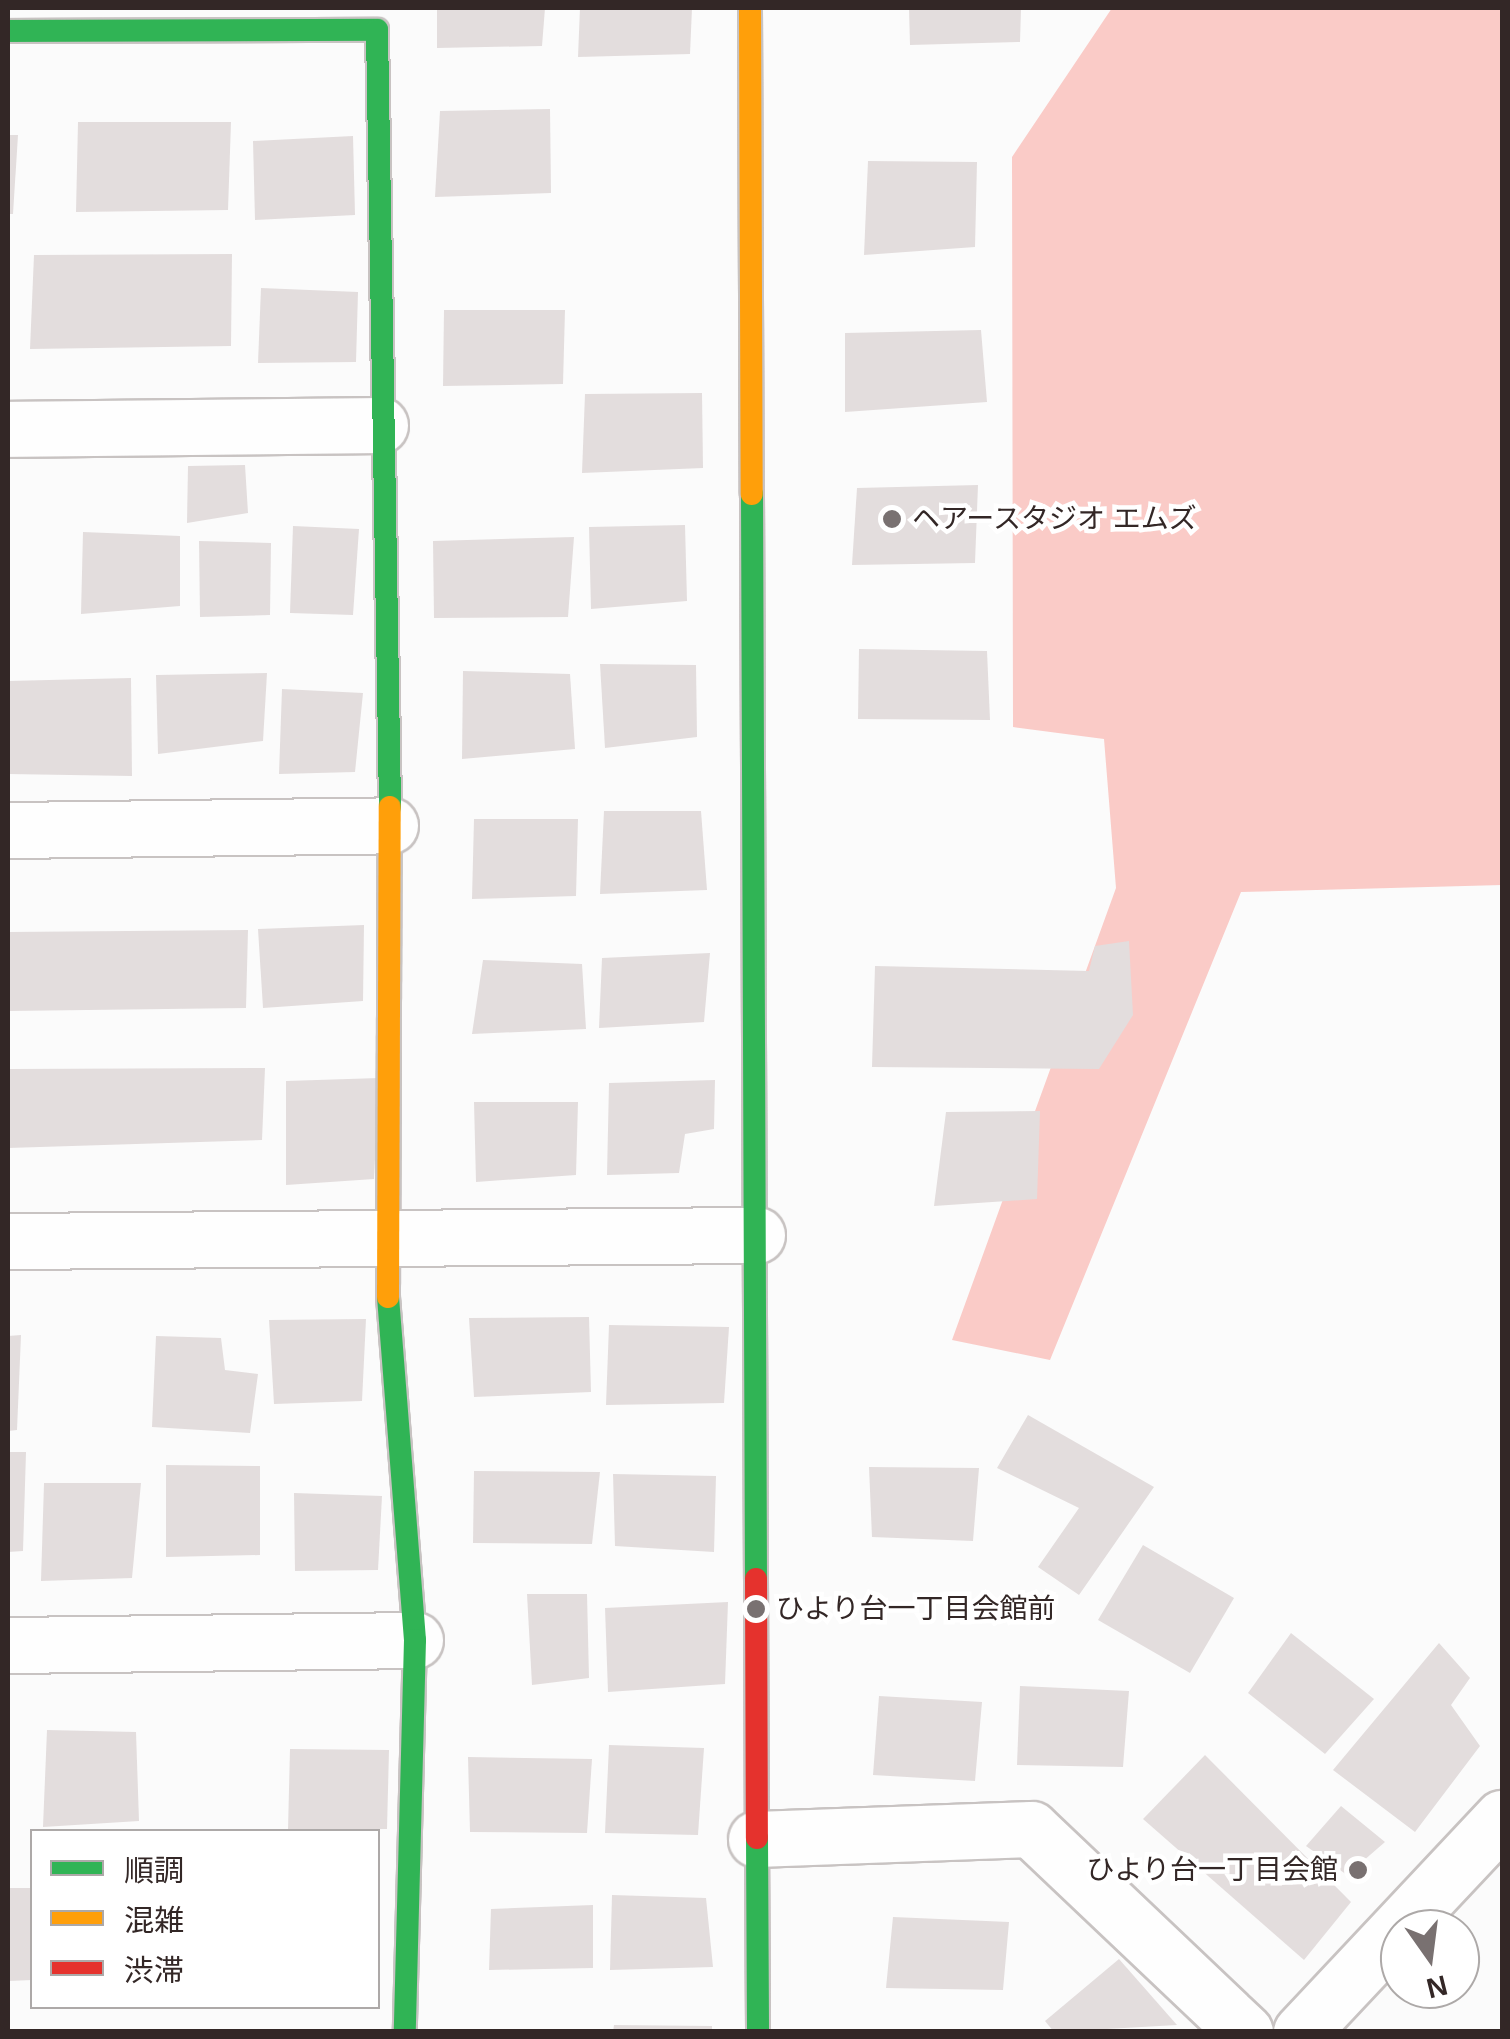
<!DOCTYPE html>
<meta charset="utf-8">
<style>
body{margin:0}
#map{position:relative;width:1510px;height:2039px;overflow:hidden;background:#fbfbfb;font-family:Helvetica,"Noto Sans JP",sans-serif}
div>[style]{position:absolute}
.forest>*{inset:0;background:#facbc7}
.building>*{inset:0;background:#e3dddd}
.roads{filter:drop-shadow(2px 0 #c8c3c2) drop-shadow(-2px 0 #c8c3c2) drop-shadow(0 2px #c8c3c2) drop-shadow(0 -2px #c8c3c2)}
.street>*{height:55px;margin:-27.5px;padding:0 27.5px;transform-origin:27.5px;border-radius:27.5px;background:#fefefe}
.fast>*{height:22px;margin:-11px;padding:0 11px;transform-origin:11px;border-radius:11px;background:#30b455}
.slow>*{height:22px;margin:-11px;padding:0 11px;transform-origin:11px;border-radius:11px;background:#ff9f0a}
.jam>*{height:22px;margin:-11px;padding:0 11px;transform-origin:11px;border-radius:11px;background:#e5322d}
.dots>*{width:28px;height:28px;translate:-50% -50%;box-sizing:border-box;border:5px solid #fff;border-radius:50%}
span{translate:-50% -50%;white-space:nowrap;text-align:center;line-height:1.15;-webkit-text-stroke:9px #fff;paint-order:stroke}
.poi-label{font-size:28px;color:#332726}
.left{translate:0 -50%;text-align:left}
.right{translate:-100% -50%;text-align:right}
.frame{position:absolute;inset:0;border:10px solid #332726;pointer-events:none}
.legend{position:absolute;left:30px;top:1829px;width:350px;height:180px;box-sizing:border-box;background:#fff;border:2px solid #ada9a8;margin:0;padding:12px 18px;list-style:none;font-size:30px;color:#332726}
.legend li{display:flex;align-items:center;gap:20px;height:50px}
.legend b{width:50px;border:2px solid #ada9a8}
.north{position:absolute;left:1380px;top:1909px;width:100px;height:100px;box-sizing:border-box;background:#fff;border:2px solid #ada9a8;border-radius:50%;rotate:166deg;font-size:28px;font-weight:700;line-height:40px;text-align:center;color:#332726}
.north::after{content:'';display:block;margin:auto;width:35px;height:45px;background:#797171;clip-path:polygon(50% 0,100% 100%,50% 72%,0 100%)}
</style>
<div id="map">
<div class="forest">
<i style="clip-path:polygon(1112px 8px,1502px 8px,1502px 885px,1241px 892px,1050px 1360px,952px 1340px,1116px 888px,1104px 739px,1013px 727px,1012px 157px)"></i>
</div>
<div class="building">
<i style="clip-path:polygon(437px 8px,545px 8px,542px 46px,437px 48px)"></i>
<i style="clip-path:polygon(580px 8px,692px 8px,690px 54px,578px 57px)"></i>
<i style="clip-path:polygon(909px 8px,1021px 8px,1020px 42px,910px 45px)"></i>
<i style="clip-path:polygon(550px 109px,551px 193px,435px 197px,440px 111px)"></i>
<i style="clip-path:polygon(78px 122px,231px 122px,228px 210px,76px 212px)"></i>
<i style="clip-path:polygon(8px 135px,18px 135px,13px 214px,8px 214px)"></i>
<i style="clip-path:polygon(353px 136px,355px 215px,255px 220px,253px 141px)"></i>
<i style="clip-path:polygon(868px 161px,977px 162px,975px 247px,864px 255px)"></i>
<i style="clip-path:polygon(232px 254px,231px 346px,30px 349px,34px 255px)"></i>
<i style="clip-path:polygon(261px 288px,358px 292px,356px 362px,258px 363px)"></i>
<i style="clip-path:polygon(444px 310px,565px 310px,563px 384px,443px 386px)"></i>
<i style="clip-path:polygon(981px 330px,987px 402px,845px 412px,845px 333px)"></i>
<i style="clip-path:polygon(702px 393px,703px 468px,582px 473px,585px 394px)"></i>
<i style="clip-path:polygon(245px 465px,248px 513px,187px 523px,188px 466px)"></i>
<i style="clip-path:polygon(978px 485px,975px 563px,852px 565px,857px 488px)"></i>
<i style="clip-path:polygon(685px 525px,687px 601px,591px 609px,589px 527px)"></i>
<i style="clip-path:polygon(293px 526px,359px 529px,353px 615px,290px 613px)"></i>
<i style="clip-path:polygon(83px 532px,180px 536px,180px 606px,81px 614px)"></i>
<i style="clip-path:polygon(574px 537px,568px 617px,434px 618px,433px 541px)"></i>
<i style="clip-path:polygon(199px 541px,271px 543px,270px 615px,200px 617px)"></i>
<i style="clip-path:polygon(859px 649px,987px 651px,990px 720px,858px 719px)"></i>
<i style="clip-path:polygon(600px 664px,696px 665px,697px 737px,605px 748px)"></i>
<i style="clip-path:polygon(463px 671px,570px 674px,575px 749px,462px 759px)"></i>
<i style="clip-path:polygon(267px 673px,263px 741px,158px 754px,156px 675px)"></i>
<i style="clip-path:polygon(131px 678px,132px 776px,8px 774px,8px 681px)"></i>
<i style="clip-path:polygon(282px 689px,363px 693px,355px 772px,279px 774px)"></i>
<i style="clip-path:polygon(604px 811px,701px 811px,707px 890px,600px 894px)"></i>
<i style="clip-path:polygon(474px 819px,578px 819px,576px 896px,472px 899px)"></i>
<i style="clip-path:polygon(364px 925px,363px 1001px,263px 1008px,258px 929px)"></i>
<i style="clip-path:polygon(248px 930px,246px 1008px,8px 1011px,8px 932px)"></i>
<i style="clip-path:polygon(1129px 941px,1133px 1015px,1099px 1069px,872px 1067px,875px 966px,1089px 971px,1095px 946px)"></i>
<i style="clip-path:polygon(710px 953px,704px 1022px,599px 1028px,602px 958px)"></i>
<i style="clip-path:polygon(483px 960px,582px 964px,586px 1029px,472px 1034px)"></i>
<i style="clip-path:polygon(265px 1068px,262px 1140px,8px 1148px,8px 1069px)"></i>
<i style="clip-path:polygon(379px 1078px,374px 1179px,286px 1185px,286px 1081px)"></i>
<i style="clip-path:polygon(715px 1080px,714px 1129px,685px 1134px,679px 1173px,607px 1175px,609px 1083px)"></i>
<i style="clip-path:polygon(474px 1102px,578px 1102px,576px 1175px,476px 1182px)"></i>
<i style="clip-path:polygon(1040px 1111px,1037px 1199px,934px 1206px,946px 1112px)"></i>
<i style="clip-path:polygon(589px 1317px,591px 1392px,474px 1397px,469px 1318px)"></i>
<i style="clip-path:polygon(366px 1319px,362px 1401px,274px 1404px,269px 1320px)"></i>
<i style="clip-path:polygon(609px 1325px,729px 1327px,724px 1403px,606px 1405px)"></i>
<i style="clip-path:polygon(21px 1335px,17px 1430px,8px 1431px,8px 1336px)"></i>
<i style="clip-path:polygon(156px 1336px,221px 1338px,225px 1370px,258px 1374px,250px 1433px,152px 1427px)"></i>
<i style="clip-path:polygon(1028px 1415px,1154px 1487px,1079px 1595px,1038px 1567px,1079px 1508px,997px 1468px)"></i>
<i style="clip-path:polygon(8px 1452px,26px 1452px,23px 1551px,8px 1552px)"></i>
<i style="clip-path:polygon(166px 1465px,260px 1466px,260px 1555px,166px 1557px)"></i>
<i style="clip-path:polygon(869px 1467px,979px 1468px,973px 1541px,872px 1537px)"></i>
<i style="clip-path:polygon(474px 1471px,600px 1472px,592px 1544px,473px 1543px)"></i>
<i style="clip-path:polygon(613px 1474px,716px 1476px,714px 1552px,615px 1546px)"></i>
<i style="clip-path:polygon(44px 1483px,141px 1483px,132px 1578px,41px 1581px)"></i>
<i style="clip-path:polygon(294px 1493px,382px 1496px,378px 1570px,295px 1571px)"></i>
<i style="clip-path:polygon(1143px 1545px,1234px 1598px,1190px 1673px,1098px 1620px)"></i>
<i style="clip-path:polygon(527px 1594px,587px 1594px,589px 1678px,532px 1685px)"></i>
<i style="clip-path:polygon(728px 1602px,725px 1684px,608px 1692px,605px 1608px)"></i>
<i style="clip-path:polygon(1291px 1633px,1374px 1699px,1325px 1754px,1248px 1693px)"></i>
<i style="clip-path:polygon(1439px 1643px,1470px 1678px,1451px 1705px,1480px 1746px,1415px 1832px,1333px 1770px)"></i>
<i style="clip-path:polygon(1020px 1686px,1129px 1691px,1123px 1767px,1017px 1765px)"></i>
<i style="clip-path:polygon(879px 1696px,982px 1702px,975px 1781px,873px 1775px)"></i>
<i style="clip-path:polygon(47px 1730px,136px 1732px,139px 1821px,43px 1827px)"></i>
<i style="clip-path:polygon(609px 1745px,704px 1748px,698px 1835px,605px 1833px)"></i>
<i style="clip-path:polygon(290px 1749px,389px 1750px,387px 1829px,288px 1830px)"></i>
<i style="clip-path:polygon(1205px 1755px,1351px 1902px,1304px 1960px,1143px 1819px)"></i>
<i style="clip-path:polygon(468px 1757px,592px 1759px,587px 1833px,470px 1832px)"></i>
<i style="clip-path:polygon(1341px 1806px,1385px 1842px,1347px 1875px,1306px 1846px)"></i>
<i style="clip-path:polygon(8px 1888px,32px 1888px,32px 1980px,8px 1981px)"></i>
<i style="clip-path:polygon(612px 1895px,706px 1898px,713px 1967px,610px 1970px)"></i>
<i style="clip-path:polygon(593px 1905px,593px 1968px,489px 1970px,491px 1909px)"></i>
<i style="clip-path:polygon(893px 1917px,1009px 1922px,1003px 1990px,886px 1988px)"></i>
<i style="clip-path:polygon(1119px 1959px,1177px 2025px,1054px 2032px,1045px 2021px)"></i>
<i style="clip-path:polygon(614px 2025px,712px 2026px,712px 2032px,613px 2032px)"></i>
</div>
<div class="roads">
<div class="street">
<i style="left:8px;top:429px;width:372px;rotate:-0.6deg"></i>
<i style="left:8px;top:830px;width:382px;rotate:-0.7deg"></i>
<i style="left:8px;top:1241px;width:749px;rotate:-0.46deg"></i>
<i style="left:8px;top:1645px;width:407px;rotate:-0.7deg"></i>
<i style="left:756px;top:1839px;width:275px;rotate:-2.1deg"></i>
<i style="left:1031px;top:1829px;width:295px;rotate:43.5deg"></i>
<i style="left:1301px;top:2032px;width:294px;rotate:-46.8deg"></i>
</div>
<div class="fast">
<i style="left:8px;top:31px;width:369px;rotate:-0.2deg"></i>
<i style="left:377px;top:30px;width:777px;rotate:89.04deg"></i>
<i style="left:752px;top:494px;width:1085px;rotate:89.79deg"></i>
<i style="left:388px;top:1297px;width:344px;rotate:85.5deg"></i>
<i style="left:415px;top:1640px;width:392px;rotate:91.5deg"></i>
<i style="left:757px;top:1838px;width:194px;rotate:89.7deg"></i>
</div>
<div class="slow">
<i style="left:750px;top:8px;width:486px;rotate:89.8deg"></i>
<i style="left:388px;top:1297px;width:490px;rotate:-89.8deg"></i>
</div>
<div class="jam">
<i style="left:756px;top:1579px;width:259px;rotate:89.8deg"></i>
</div>
</div>
<div class="dots">
<i style="left:892px;top:519px;background:#797171"></i>
<i style="left:756px;top:1609px;background:#797171"></i>
<i style="left:1358px;top:1870px;background:#797171"></i>
</div>
<div class="poi-label">
<span class="left" style="left:912px;top:519px">ヘアースタジオ エムズ</span>
<span class="left" style="left:776px;top:1609px">ひより台一丁目会館前</span>
<span class="right" style="left:1338px;top:1870px">ひより台一丁目会館</span>
</div>
<div class="frame"></div>
<ul class="legend">
<li><b style="height:12px;background:#30b455"></b>順調</li>
<li><b style="height:12px;background:#ff9f0a"></b>混雑</li>
<li><b style="height:12px;background:#e5322d"></b>渋滞</li>
</ul>
<div class="north">N</div>
</div>
